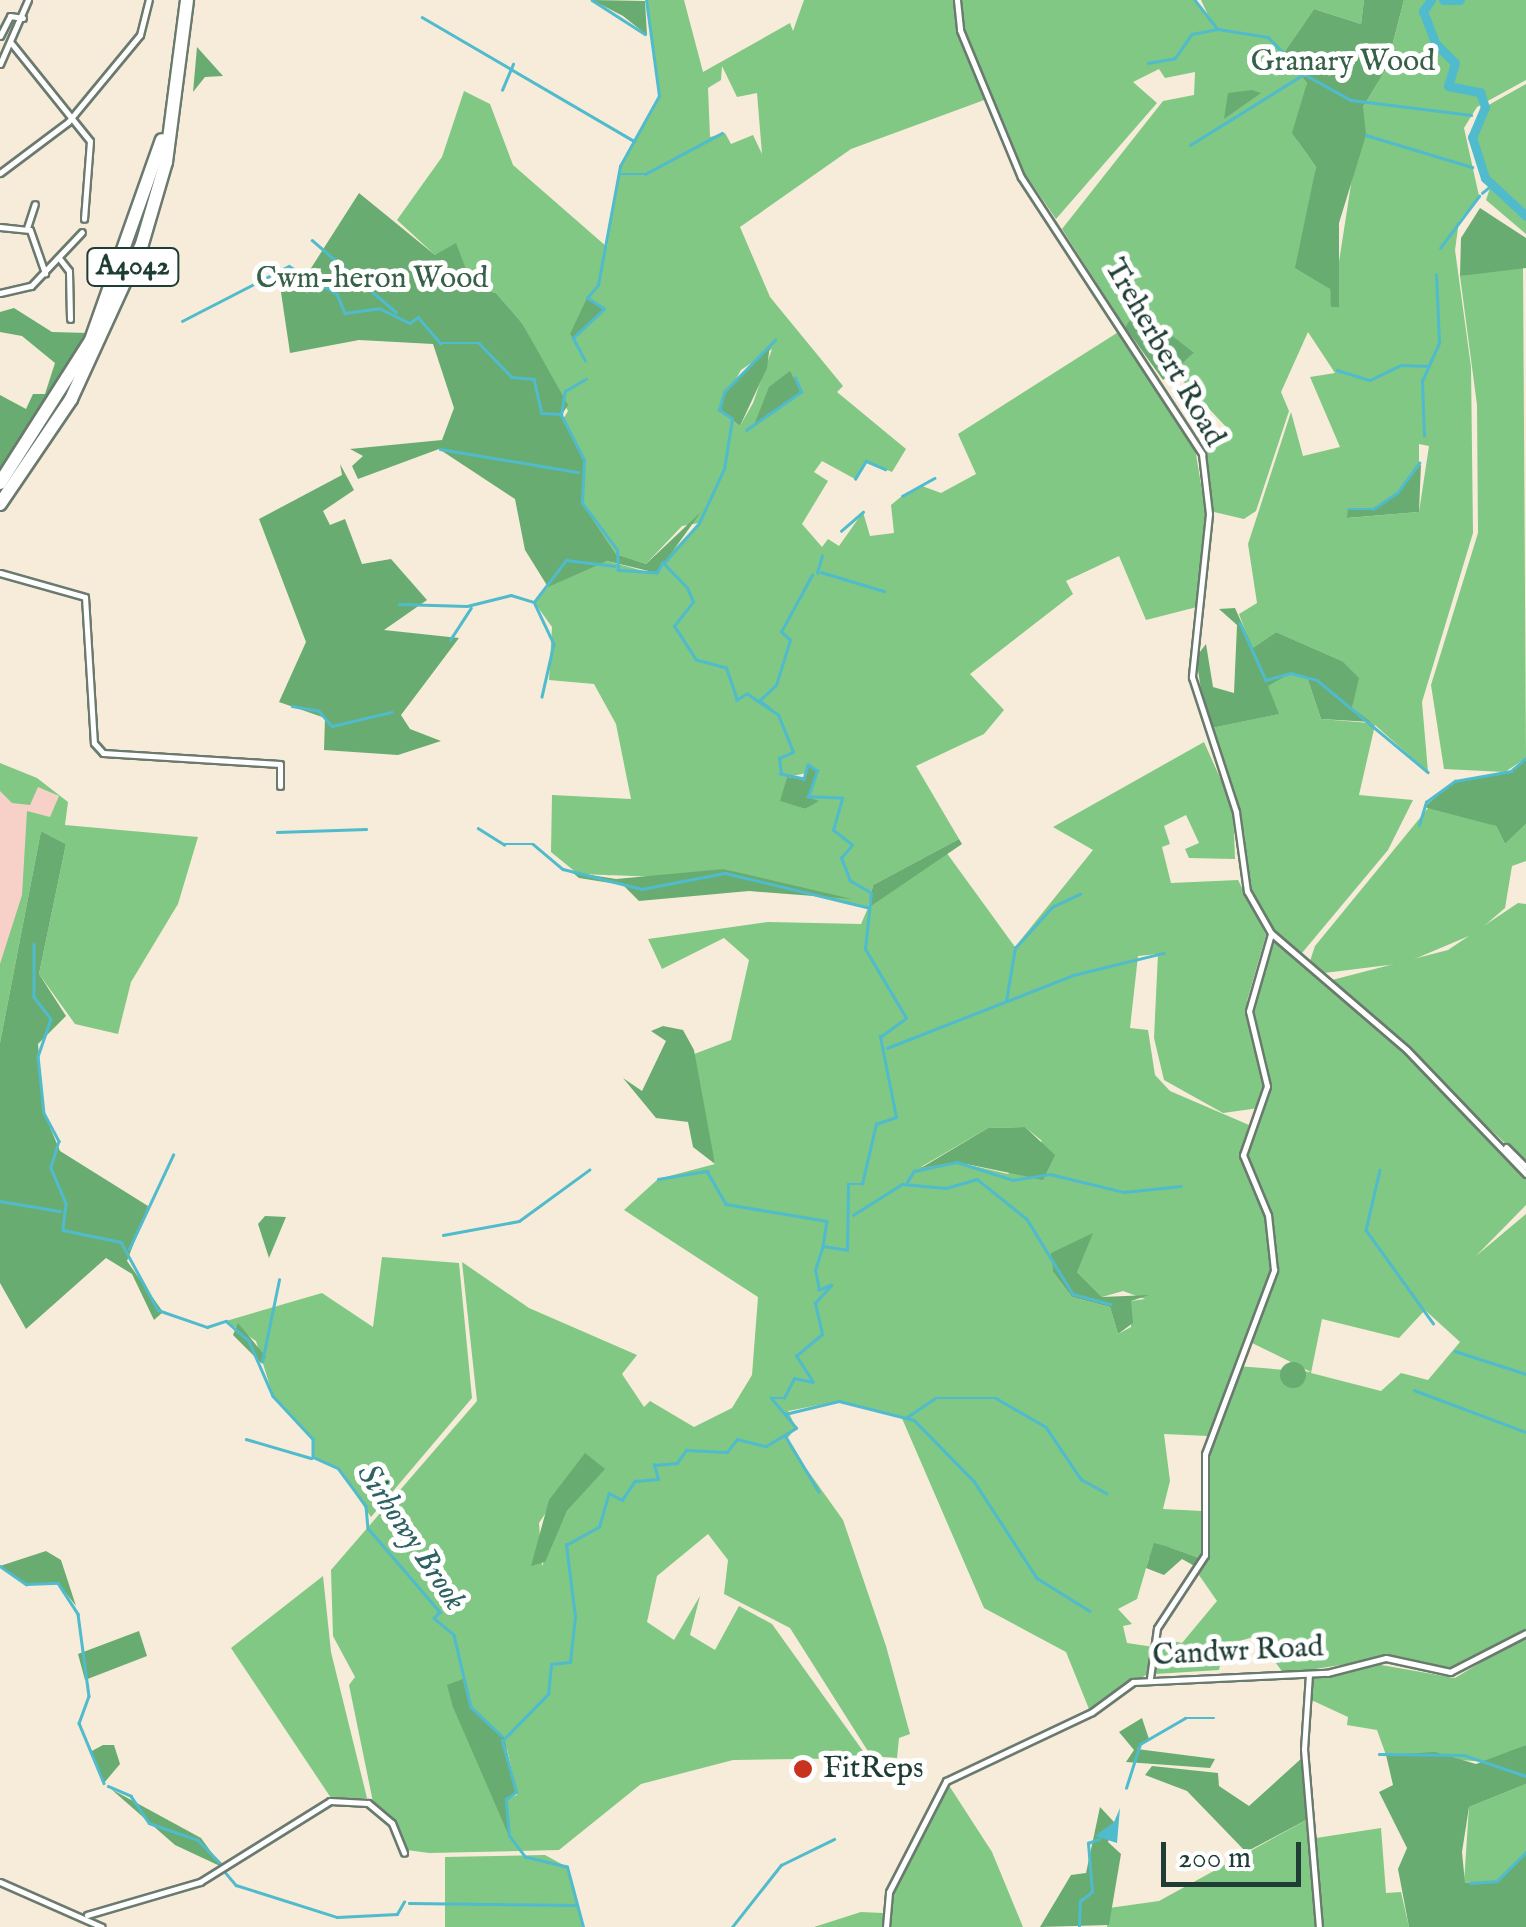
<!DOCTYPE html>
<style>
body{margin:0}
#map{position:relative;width:1526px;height:1927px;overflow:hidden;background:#f6ecd9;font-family:"IM FELL English",serif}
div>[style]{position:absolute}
.built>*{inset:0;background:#f7d1c8}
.green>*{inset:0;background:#80c883}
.forest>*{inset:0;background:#68ac71}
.round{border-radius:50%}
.water>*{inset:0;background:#50bbcc}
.stream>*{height:2.5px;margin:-1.25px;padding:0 1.25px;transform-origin:1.25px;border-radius:1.25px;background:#50bbcc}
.river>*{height:9px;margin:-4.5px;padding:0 4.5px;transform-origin:4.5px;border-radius:4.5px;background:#50bbcc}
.roads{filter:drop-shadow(2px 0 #6a7a6e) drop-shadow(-2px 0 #6a7a6e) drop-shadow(0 2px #6a7a6e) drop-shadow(0 -2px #6a7a6e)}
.minor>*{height:5px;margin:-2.5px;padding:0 2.5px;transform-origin:2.5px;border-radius:2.5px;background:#fff}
.trunk>*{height:12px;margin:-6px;padding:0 6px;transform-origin:6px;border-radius:6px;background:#fff}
.dots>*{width:28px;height:28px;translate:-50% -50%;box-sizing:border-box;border:5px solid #fff;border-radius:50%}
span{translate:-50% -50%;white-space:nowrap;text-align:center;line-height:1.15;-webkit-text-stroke:10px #fff;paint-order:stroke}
.shield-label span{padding:2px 8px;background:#fff;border:2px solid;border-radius:8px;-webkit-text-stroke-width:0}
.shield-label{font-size:28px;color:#1f3d34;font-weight:700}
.park-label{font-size:30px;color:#376048}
.street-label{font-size:30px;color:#1f3d34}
.poi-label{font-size:30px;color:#1f3d34}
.left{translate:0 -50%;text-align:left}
.water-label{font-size:32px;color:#2e6362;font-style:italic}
.scale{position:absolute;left:1161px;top:1842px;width:140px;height:45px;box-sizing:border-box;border:5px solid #1f3d34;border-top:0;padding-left:12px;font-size:30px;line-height:35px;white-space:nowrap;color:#1f3d34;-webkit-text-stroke:8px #fff;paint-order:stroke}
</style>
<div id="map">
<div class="built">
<i style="clip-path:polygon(0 763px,68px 802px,54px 836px,41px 831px,34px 843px,0 1043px)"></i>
</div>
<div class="green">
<i style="clip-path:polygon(evenodd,646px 0,684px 0,703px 72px,790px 23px,793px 31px,804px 0,954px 0,987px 99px,851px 149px,740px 227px,770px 297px,843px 386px,837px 392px,906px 449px,892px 472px,866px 461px,855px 479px,822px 461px,814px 472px,828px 481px,802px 524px,822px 547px,828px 539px,839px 546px,863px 512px,870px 536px,894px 533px,891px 505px,902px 496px,922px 486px,941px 493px,976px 474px,958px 434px,1120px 331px,1194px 442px,1206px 515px,1197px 607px,1146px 620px,1119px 556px,1066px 581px,1073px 594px,970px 674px,1004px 710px,984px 734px,916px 766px,959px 839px,873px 885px,868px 907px,946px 852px,1015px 947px,1093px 850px,1053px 827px,1204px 742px,1233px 807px,1235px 859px,1189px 858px,1185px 849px,1199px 843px,1186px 815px,1164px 826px,1170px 844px,1162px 847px,1171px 883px,1238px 880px,1266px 935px,1247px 1001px,1266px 1068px,1259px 1108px,1223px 1113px,1164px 1080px,1154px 1038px,1158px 954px,1138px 956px,1130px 1028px,1148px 1030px,1155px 1075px,1170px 1091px,1249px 1125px,1242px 1156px,1267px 1215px,1270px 1277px,1208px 1436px,1164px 1434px,1170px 1481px,1163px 1509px,1202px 1511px,1204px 1550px,1202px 1559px,1169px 1547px,1149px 1558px,1137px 1599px,1118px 1609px,1132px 1624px,1123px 1626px,1127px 1643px,1154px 1647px,1146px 1675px,1089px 1709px,1066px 1652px,984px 1608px,901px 1416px,839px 1401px,788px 1411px,796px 1428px,786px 1440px,843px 1520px,886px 1646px,910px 1734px,899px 1738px,897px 1758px,871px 1756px,790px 1628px,724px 1594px,728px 1560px,708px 1534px,657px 1576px,647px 1622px,674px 1640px,700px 1596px,690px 1635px,715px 1650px,739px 1606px,772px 1624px,868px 1758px,733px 1760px,641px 1784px,559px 1850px,429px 1853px,407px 1850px,373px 1802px,349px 1685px,355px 1677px,333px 1636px,331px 1570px,477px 1401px,462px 1262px,529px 1308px,637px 1355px,622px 1374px,644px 1407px,650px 1401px,694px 1427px,732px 1408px,752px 1375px,758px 1297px,624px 1210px,658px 1179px,715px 1164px,689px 1056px,731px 1040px,749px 960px,724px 938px,662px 969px,648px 939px,768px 922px,861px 924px,868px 908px,724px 869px,691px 878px,578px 874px,551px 852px,552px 795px,631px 799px,616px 724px,594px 684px,549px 680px,552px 627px,534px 602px,558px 576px,607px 561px,651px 573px,699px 523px,682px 526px,646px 564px,616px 554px,582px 503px,584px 460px,562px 421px,568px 411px,522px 323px,496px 293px,473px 287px,459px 252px,435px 255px,397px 220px,442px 157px,464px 91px,490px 104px,513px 165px,607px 247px,620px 166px,659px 96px,646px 0,722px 66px,737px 97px,757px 93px,762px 154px,753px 135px,731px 144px,725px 133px,710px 137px,708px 88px,721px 80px,722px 66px,646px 0,772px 349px,753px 403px,740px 426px,719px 410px,741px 370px,772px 349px,646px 0,807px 773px,816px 777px,808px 797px,817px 801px,805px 809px,781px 801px,787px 777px,807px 773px,646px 0,1025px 1127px,1042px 1141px,1008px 1174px,957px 1162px,921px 1167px,988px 1128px,1025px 1127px,646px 0,1091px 1235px,1076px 1271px,1102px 1297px,1123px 1291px,1145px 1299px,1131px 1301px,1131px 1327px,1118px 1334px,1110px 1307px,1072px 1297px,1053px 1272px,1052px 1253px,1091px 1235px,646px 0,585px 1454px,604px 1469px,567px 1511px,542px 1566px,539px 1523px,585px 1454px,646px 0,462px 1679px,471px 1707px,507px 1749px,517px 1795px,506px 1799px,506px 1818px,470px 1742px,462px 1679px)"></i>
<i style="clip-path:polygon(evenodd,960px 0,1195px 0,1208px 15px,1201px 0,1364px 0,1361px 24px,1314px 9px,1283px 54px,1307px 83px,1297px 140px,1316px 167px,1301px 264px,1330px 289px,1332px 307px,1363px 107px,1386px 69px,1404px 0,1526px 0,1526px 80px,1477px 107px,1464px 128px,1479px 196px,1459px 221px,1455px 250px,1471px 367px,1473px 533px,1422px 702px,1428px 772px,1375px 725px,1359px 795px,1413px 800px,1388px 850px,1302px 953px,1267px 924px,1243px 877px,1245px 836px,1207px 729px,1278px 714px,1267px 685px,1291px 673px,1307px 677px,1321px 719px,1370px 723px,1352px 708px,1355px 687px,1342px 661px,1276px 632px,1252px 649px,1239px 614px,1257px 603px,1248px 544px,1291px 412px,1303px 456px,1340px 447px,1310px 377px,1335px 373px,1308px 332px,1281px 392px,1289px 411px,1256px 511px,1244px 519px,1214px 512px,1203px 445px,1228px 429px,1183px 381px,1178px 366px,1193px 354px,1139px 310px,1125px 327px,1062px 229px,1163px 101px,1194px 95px,1195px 72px,1165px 78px,1159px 69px,1133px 82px,1157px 103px,1056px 219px,1021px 168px,964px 31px,960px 0,1419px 444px,1429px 446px,1419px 512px,1348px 518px,1349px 509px,1373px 509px,1398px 492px,1419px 463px,1419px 444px)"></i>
<i style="clip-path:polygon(1526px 84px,1526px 234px,1486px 200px,1491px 185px,1472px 137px,1485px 107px)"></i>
<i style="clip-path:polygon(1523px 265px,1526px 758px,1505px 772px,1444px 769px,1431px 685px,1478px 533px,1477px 405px,1460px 276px)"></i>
<i style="clip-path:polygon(0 763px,37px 778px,68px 802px,65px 825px,198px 837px,178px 904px,131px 982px,118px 1034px,75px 1024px,39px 974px,66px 844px,41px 831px,0 1043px,0 964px,22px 895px,27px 811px,50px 817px,59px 796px,38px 787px,30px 805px,12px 803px,0 791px)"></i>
<i style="clip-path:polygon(1433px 802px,1496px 826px,1505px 844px,1526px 824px,1526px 861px,1512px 866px,1505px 908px,1476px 933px,1405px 963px,1324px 973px,1310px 961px,1315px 946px)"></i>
<i style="clip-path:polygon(1518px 903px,1526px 904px,1526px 1163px,1332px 980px,1448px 950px)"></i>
<i style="clip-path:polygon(evenodd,1275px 941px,1402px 1049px,1526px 1178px,1526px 1205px,1476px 1256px,1526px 1214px,1526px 1630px,1452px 1669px,1397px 1656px,1284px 1674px,1267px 1651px,1274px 1649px,1268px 1633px,1225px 1645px,1219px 1670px,1155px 1674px,1159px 1638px,1182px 1643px,1217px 1601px,1199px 1575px,1208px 1549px,1208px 1455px,1237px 1366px,1311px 1372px,1248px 1341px,1277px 1256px,1246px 1147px,1269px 1080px,1252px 1005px,1275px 941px,1425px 1310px,1460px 1342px,1428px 1380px,1401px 1373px,1381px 1391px,1311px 1373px,1322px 1319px,1399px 1338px,1425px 1310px)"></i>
<i style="clip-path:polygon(382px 1257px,459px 1263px,472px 1398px,371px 1517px,338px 1468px,313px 1457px,313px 1439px,273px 1396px,256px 1341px,226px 1321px,322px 1293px,373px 1327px)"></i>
<i style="clip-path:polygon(323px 1576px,331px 1652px,367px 1798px,331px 1798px,231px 1648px)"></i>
<i style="clip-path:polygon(1526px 1635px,1526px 1745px,1488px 1762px,1386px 1755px,1377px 1730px,1347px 1725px,1348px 1717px,1307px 1698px,1312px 1677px,1370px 1663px,1455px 1678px)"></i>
<i style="clip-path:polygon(948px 1784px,992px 1852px,1023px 1927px,889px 1927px,893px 1889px,932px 1800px)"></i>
<i style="clip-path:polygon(1526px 1784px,1526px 1852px,1497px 1881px,1464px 1883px,1469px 1807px)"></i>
<i style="clip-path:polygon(1310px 1818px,1317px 1927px,1107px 1927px,1109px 1908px,1159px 1901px)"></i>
<i style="clip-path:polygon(1381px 1828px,1386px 1893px,1401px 1892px,1409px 1927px,1321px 1927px,1316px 1838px)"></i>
<i style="clip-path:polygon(545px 1855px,567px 1867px,583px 1927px,445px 1927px,445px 1857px)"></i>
<i style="clip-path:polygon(861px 1912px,883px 1913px,884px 1927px,814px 1927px)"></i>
</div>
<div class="forest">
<i style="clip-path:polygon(592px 0,645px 1px,647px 35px,623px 16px)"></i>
<i style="clip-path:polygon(1364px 0,1404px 0,1386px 69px,1363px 107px,1366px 135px,1339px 223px,1339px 307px,1331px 307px,1330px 289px,1295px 268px,1316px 167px,1292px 133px,1307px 83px,1283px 54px,1314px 9px,1361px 24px)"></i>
<i style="clip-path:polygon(197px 47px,223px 76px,205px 77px,193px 92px)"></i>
<i style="clip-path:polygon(1228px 93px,1252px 90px,1261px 93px,1224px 119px)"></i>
<i style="clip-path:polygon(359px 193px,435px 255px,456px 243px,473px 287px,496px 293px,522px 323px,568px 405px,561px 416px,584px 460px,582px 503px,616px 554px,646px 564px,701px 512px,657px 573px,607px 561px,548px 587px,525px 550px,515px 499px,439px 449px,358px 479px,352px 466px,363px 456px,350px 449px,442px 440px,454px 408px,433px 344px,359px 340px,290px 353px,278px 272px,289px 266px,306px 276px)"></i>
<i style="clip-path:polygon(1480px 208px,1526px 238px,1526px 268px,1460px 276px,1461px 238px)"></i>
<i style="clip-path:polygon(587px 298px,604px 309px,573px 338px,570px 334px)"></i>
<i style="clip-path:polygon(14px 308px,52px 332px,88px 333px,0 474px,0 395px,26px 409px,33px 394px,45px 394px,55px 363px,22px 336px,0 332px,0 312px)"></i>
<i style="clip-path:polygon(1138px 309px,1194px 353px,1163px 380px,1125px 327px)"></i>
<i style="clip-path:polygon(770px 345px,767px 368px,740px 426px,719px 410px,724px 392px)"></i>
<i style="clip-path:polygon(790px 371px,801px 392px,754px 425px,769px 387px)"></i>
<i style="clip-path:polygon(340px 464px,354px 490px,323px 511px,330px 525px,345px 519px,362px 564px,391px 559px,427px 600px,384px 630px,459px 638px,401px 715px,410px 729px,441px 741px,398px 755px,324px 750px,325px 718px,279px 702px,306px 642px,259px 519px,342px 475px)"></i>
<i style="clip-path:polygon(1421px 464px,1419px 512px,1347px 518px,1348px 509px,1373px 509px,1398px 492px)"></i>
<i style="clip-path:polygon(1235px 608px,1253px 648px,1276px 632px,1342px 661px,1359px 678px,1352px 708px,1371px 722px,1321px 719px,1307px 677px,1291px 673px,1268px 686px,1279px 714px,1207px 729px,1196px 657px,1206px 644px,1213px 687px,1234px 693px,1237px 625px,1219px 609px)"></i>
<i style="clip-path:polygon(1526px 758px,1526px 824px,1505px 844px,1496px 826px,1424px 807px,1455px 781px,1511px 771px)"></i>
<i style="clip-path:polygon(808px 765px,817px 771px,808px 797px,819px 801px,805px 809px,780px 801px,787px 777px,804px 779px)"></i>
<i style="clip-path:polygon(41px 831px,66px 844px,39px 974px,66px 1016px,38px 1044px,44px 1113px,60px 1151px,148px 1206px,127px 1261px,163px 1312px,154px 1320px,132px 1274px,106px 1258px,26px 1329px,0 1283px,0 1043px)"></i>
<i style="clip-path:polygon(959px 839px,962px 844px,868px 908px,873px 885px)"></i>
<i style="clip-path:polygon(724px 869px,852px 899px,749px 891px,639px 901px,623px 885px,579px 878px,572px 872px,616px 879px)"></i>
<i style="clip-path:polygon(663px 1026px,683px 1030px,694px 1050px,715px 1164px,693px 1147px,688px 1122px,656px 1118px,623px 1078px,642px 1091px,666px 1041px,651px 1031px)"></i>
<i style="clip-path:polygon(1025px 1127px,1055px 1155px,1043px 1180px,957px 1162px,921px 1168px,988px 1128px)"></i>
<i style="clip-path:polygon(265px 1216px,286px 1217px,269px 1258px,258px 1224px)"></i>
<i style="clip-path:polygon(1093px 1233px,1077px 1272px,1102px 1297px,1149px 1295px,1131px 1301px,1133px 1323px,1118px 1334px,1110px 1307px,1072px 1297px,1053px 1272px,1051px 1253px)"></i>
<i style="clip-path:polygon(238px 1323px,266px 1357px,261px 1363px,233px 1335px)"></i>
<i class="round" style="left:1280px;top:1362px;width:26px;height:26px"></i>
<i style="clip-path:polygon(585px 1453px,605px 1469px,567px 1511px,545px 1562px,531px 1566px,549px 1500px)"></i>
<i style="clip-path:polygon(1154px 1543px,1169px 1547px,1202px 1559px,1198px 1568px,1182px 1559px,1164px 1575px,1146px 1568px)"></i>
<i style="clip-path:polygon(46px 1551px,61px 1560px,76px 1606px,58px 1583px,26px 1584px,0 1566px)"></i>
<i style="clip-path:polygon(139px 1631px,147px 1656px,85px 1680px,78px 1654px)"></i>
<i style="clip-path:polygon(463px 1679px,470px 1707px,504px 1737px,516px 1792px,506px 1799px,509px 1836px,453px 1707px,447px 1685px)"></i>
<i style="clip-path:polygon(1142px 1718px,1149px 1739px,1137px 1749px,1215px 1759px,1210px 1768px,1126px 1762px,1134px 1750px,1119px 1732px)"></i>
<i style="clip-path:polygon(103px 1745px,114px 1745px,120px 1764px,104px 1783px,90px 1752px)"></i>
<i style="clip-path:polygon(1526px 1745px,1526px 1784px,1469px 1807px,1462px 1852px,1465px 1883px,1497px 1881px,1526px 1852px,1526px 1927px,1409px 1927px,1398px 1869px,1407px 1848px,1379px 1792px,1393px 1785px,1386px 1755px,1435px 1752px,1476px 1764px)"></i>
<i style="clip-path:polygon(1303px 1757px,1310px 1818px,1246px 1852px,1187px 1791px,1145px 1775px,1152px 1766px,1218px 1773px,1219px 1786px,1249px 1806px)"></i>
<i style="clip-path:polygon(111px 1789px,201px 1838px,222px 1867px,175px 1845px)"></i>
<i style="clip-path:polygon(1100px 1807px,1114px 1822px,1108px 1842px,1121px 1854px,1109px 1925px,1040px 1927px,1071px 1875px,1086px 1873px)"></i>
</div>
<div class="water">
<i style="clip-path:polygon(1120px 1808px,1117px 1843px,1095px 1836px,1114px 1822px)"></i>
</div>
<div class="stream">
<i style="left:592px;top:0;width:63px;rotate:32.7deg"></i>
<i style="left:1195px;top:0;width:37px;rotate:52deg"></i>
<i style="left:1218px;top:29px;width:51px;rotate:9.1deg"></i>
<i style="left:1268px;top:37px;width:52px;rotate:45.8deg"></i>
<i style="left:1304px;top:74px;width:54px;rotate:29deg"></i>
<i style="left:1351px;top:100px;width:121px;rotate:7.1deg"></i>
<i style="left:422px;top:17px;width:246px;rotate:30.3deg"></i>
<i style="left:1148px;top:63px;width:27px;rotate:-10deg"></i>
<i style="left:1175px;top:58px;width:29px;rotate:-55deg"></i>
<i style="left:1192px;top:34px;width:25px;rotate:-11deg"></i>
<i style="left:502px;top:90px;width:28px;rotate:-67deg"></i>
<i style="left:1366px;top:135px;width:111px;rotate:16.8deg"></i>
<i style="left:1190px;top:145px;width:134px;rotate:-31.9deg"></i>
<i style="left:619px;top:174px;width:26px"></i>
<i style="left:645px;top:174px;width:87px;rotate:-28deg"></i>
<i style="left:1482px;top:193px;width:13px;rotate:-39deg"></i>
<i style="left:312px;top:240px;width:111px;rotate:40.6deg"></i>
<i style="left:1440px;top:248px;width:65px;rotate:-53.1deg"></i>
<i style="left:182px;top:321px;width:120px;rotate:-27.2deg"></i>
<i style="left:289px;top:266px;width:56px;rotate:30.3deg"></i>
<i style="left:337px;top:294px;width:21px;rotate:67deg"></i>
<i style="left:345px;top:313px;width:34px;rotate:-8deg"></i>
<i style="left:379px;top:308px;width:34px;rotate:26deg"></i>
<i style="left:410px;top:323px;width:10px;rotate:-37deg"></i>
<i style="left:418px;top:317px;width:35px;rotate:49deg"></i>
<i style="left:441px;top:343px;width:38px"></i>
<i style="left:479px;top:343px;width:47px;rotate:45.9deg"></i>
<i style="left:512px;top:377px;width:22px;rotate:5deg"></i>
<i style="left:534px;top:379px;width:35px;rotate:77deg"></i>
<i style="left:542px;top:413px;width:17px;rotate:3deg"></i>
<i style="left:585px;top:361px;width:26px;rotate:-118deg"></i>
<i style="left:573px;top:338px;width:42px;rotate:-43.1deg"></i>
<i style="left:604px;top:309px;width:20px;rotate:-147deg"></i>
<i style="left:587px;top:298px;width:17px;rotate:-50deg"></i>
<i style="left:598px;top:285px;width:121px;rotate:-79.5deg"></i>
<i style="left:620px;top:166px;width:80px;rotate:-60.9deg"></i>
<i style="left:659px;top:96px;width:97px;rotate:-97.7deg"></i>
<i style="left:1337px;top:370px;width:34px;rotate:17deg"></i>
<i style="left:1370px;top:380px;width:34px;rotate:-26deg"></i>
<i style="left:1401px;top:365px;width:27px;rotate:2deg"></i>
<i style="left:746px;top:430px;width:67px;rotate:-34.6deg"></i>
<i style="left:801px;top:392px;width:15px;rotate:-113deg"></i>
<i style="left:1424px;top:436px;width:55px;rotate:-92.1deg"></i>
<i style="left:1422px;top:381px;width:42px;rotate:-65.9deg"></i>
<i style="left:1439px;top:343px;width:68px;rotate:-92.5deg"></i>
<i style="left:440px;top:449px;width:140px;rotate:9.5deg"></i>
<i style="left:855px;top:479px;width:21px;rotate:-59deg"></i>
<i style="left:866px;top:461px;width:21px;rotate:23deg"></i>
<i style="left:902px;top:496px;width:37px;rotate:-29deg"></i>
<i style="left:1348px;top:509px;width:25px"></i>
<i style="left:1373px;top:509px;width:30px;rotate:-34deg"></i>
<i style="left:1398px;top:492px;width:36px;rotate:-54deg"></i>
<i style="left:841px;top:531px;width:29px;rotate:-41deg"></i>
<i style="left:664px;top:563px;width:53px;rotate:-48.8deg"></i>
<i style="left:699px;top:523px;width:60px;rotate:-65.2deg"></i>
<i style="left:724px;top:469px;width:51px;rotate:-80.9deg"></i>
<i style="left:732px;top:419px;width:16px;rotate:-145deg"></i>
<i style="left:719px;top:410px;width:19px;rotate:-74deg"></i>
<i style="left:724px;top:392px;width:73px;rotate:-45.6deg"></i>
<i style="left:821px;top:572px;width:66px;rotate:16.8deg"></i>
<i style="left:817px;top:573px;width:18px;rotate:-74deg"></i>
<i style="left:399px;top:604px;width:68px;rotate:1.7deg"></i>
<i style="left:467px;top:606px;width:45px;rotate:-14deg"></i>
<i style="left:511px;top:595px;width:24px;rotate:17deg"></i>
<i style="left:534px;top:602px;width:53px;rotate:-52.7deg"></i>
<i style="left:566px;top:560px;width:49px;rotate:7deg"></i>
<i style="left:535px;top:604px;width:44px;rotate:64.6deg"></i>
<i style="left:554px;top:644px;width:54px;rotate:102.8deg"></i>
<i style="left:1240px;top:623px;width:63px;rotate:65.5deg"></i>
<i style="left:1266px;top:680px;width:26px;rotate:-16deg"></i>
<i style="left:1291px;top:673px;width:27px;rotate:15deg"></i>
<i style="left:1317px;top:680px;width:144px;rotate:39.7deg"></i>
<i style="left:450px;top:640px;width:38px;rotate:-57deg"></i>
<i style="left:292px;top:706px;width:27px;rotate:10deg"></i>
<i style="left:319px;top:711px;width:20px;rotate:49deg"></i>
<i style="left:332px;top:726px;width:61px;rotate:-13.3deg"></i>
<i style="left:769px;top:708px;width:12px;rotate:-145deg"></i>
<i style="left:759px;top:701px;width:23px;rotate:-43deg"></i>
<i style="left:776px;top:685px;width:47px;rotate:-72.7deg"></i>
<i style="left:790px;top:640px;width:12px;rotate:-138deg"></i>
<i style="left:781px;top:632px;width:65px;rotate:-61.5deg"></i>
<i style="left:1419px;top:825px;width:24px;rotate:-73deg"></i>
<i style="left:1426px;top:802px;width:36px;rotate:-36deg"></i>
<i style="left:1455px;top:781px;width:57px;rotate:-10.1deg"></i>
<i style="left:1511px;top:771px;width:20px;rotate:-41deg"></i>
<i style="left:478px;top:828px;width:31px;rotate:32deg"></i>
<i style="left:504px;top:844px;width:29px"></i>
<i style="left:533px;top:844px;width:39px;rotate:40deg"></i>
<i style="left:563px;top:869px;width:81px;rotate:14.2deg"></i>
<i style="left:642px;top:889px;width:85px;rotate:-10.9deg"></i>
<i style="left:725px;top:873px;width:146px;rotate:13.5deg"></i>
<i style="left:277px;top:832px;width:89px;rotate:-1.9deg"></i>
<i style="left:34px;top:944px;width:53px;rotate:90deg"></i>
<i style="left:34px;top:997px;width:28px;rotate:52deg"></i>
<i style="left:51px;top:1019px;width:39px;rotate:109deg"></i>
<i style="left:38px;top:1056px;width:57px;rotate:84deg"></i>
<i style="left:44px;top:1113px;width:32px;rotate:62deg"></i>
<i style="left:59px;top:1141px;width:28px;rotate:107deg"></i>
<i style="left:51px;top:1168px;width:39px;rotate:67deg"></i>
<i style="left:66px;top:1204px;width:26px;rotate:97deg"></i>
<i style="left:63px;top:1230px;width:59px;rotate:11.7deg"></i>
<i style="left:121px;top:1242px;width:77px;rotate:61.4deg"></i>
<i style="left:158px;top:1310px;width:52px;rotate:19.1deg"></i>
<i style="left:207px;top:1327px;width:20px;rotate:-18deg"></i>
<i style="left:226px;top:1321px;width:30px;rotate:41deg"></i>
<i style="left:249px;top:1341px;width:60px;rotate:66.4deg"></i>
<i style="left:273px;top:1396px;width:59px;rotate:47.1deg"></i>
<i style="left:313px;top:1439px;width:18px;rotate:90deg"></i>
<i style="left:313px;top:1457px;width:27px;rotate:24deg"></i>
<i style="left:338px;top:1468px;width:47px;rotate:53.6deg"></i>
<i style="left:366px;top:1506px;width:22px;rotate:85deg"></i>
<i style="left:368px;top:1528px;width:111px;rotate:49.4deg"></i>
<i style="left:440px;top:1612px;width:8px;rotate:135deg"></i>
<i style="left:434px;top:1618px;width:26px;rotate:40deg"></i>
<i style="left:454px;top:1635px;width:74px;rotate:76.7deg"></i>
<i style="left:471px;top:1707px;width:42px;rotate:43.1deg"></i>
<i style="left:1006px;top:1001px;width:54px;rotate:-80.4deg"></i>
<i style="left:1015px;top:948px;width:55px;rotate:-47.9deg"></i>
<i style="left:1052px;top:907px;width:31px;rotate:-25deg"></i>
<i style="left:887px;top:1048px;width:200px;rotate:-21.4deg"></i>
<i style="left:1073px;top:975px;width:93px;rotate:-13.7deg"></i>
<i style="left:1380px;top:1170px;width:62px;rotate:103.1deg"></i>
<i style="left:1366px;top:1230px;width:115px;rotate:54.2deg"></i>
<i style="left:658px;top:1179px;width:50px;rotate:-9.3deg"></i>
<i style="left:707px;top:1171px;width:38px;rotate:60deg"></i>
<i style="left:726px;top:1204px;width:102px;rotate:9.6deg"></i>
<i style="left:827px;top:1221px;width:25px;rotate:99deg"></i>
<i style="left:907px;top:1182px;width:13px;rotate:-58deg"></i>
<i style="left:914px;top:1171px;width:44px;rotate:-11.8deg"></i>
<i style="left:957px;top:1162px;width:59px;rotate:17.8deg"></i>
<i style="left:1013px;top:1180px;width:37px;rotate:-9deg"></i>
<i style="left:1050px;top:1174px;width:76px;rotate:13.7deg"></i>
<i style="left:1124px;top:1192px;width:57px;rotate:-6deg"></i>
<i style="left:0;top:1201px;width:61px;rotate:9.5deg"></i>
<i style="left:853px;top:1215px;width:58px;rotate:-32.3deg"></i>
<i style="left:902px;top:1184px;width:44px;rotate:5.2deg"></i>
<i style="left:946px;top:1188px;width:32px;rotate:-16deg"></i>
<i style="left:977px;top:1179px;width:64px;rotate:38.7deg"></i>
<i style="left:1027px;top:1219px;width:88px;rotate:58.5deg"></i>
<i style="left:1073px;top:1294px;width:39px;rotate:15deg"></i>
<i style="left:443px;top:1235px;width:77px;rotate:-10.4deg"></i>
<i style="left:519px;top:1221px;width:87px;rotate:-36.1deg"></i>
<i style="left:129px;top:1249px;width:104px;rotate:-64.9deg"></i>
<i style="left:1455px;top:1351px;width:75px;rotate:17.9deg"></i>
<i style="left:262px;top:1362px;width:84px;rotate:-78.3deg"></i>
<i style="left:1414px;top:1390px;width:120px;rotate:20.6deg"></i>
<i style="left:785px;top:1414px;width:56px;rotate:-13.5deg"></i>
<i style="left:839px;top:1401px;width:77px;rotate:14.2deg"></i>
<i style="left:914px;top:1420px;width:86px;rotate:45.5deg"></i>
<i style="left:974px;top:1481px;width:116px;rotate:57deg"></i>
<i style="left:1037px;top:1578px;width:62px;rotate:31.9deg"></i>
<i style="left:907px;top:1417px;width:34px;rotate:-34deg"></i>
<i style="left:935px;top:1398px;width:61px"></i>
<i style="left:996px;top:1398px;width:58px;rotate:30.1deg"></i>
<i style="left:1046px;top:1427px;width:63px;rotate:56.1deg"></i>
<i style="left:1081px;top:1479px;width:29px;rotate:29deg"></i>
<i style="left:786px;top:1437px;width:64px;rotate:59deg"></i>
<i style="left:246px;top:1439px;width:68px;rotate:16.3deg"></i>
<i style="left:0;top:1566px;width:32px;rotate:35deg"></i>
<i style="left:26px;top:1584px;width:32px;rotate:-2deg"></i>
<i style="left:58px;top:1583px;width:37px;rotate:57deg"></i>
<i style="left:78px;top:1614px;width:83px;rotate:82.4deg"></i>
<i style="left:89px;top:1696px;width:29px;rotate:110deg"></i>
<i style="left:79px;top:1723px;width:65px;rotate:67.4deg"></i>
<i style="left:1379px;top:1754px;width:85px;rotate:0.7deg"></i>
<i style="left:1464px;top:1755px;width:65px;rotate:18.7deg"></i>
<i style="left:108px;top:1786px;width:25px;rotate:23deg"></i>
<i style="left:131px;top:1796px;width:32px;rotate:56deg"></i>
<i style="left:149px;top:1823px;width:52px;rotate:19.1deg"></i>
<i style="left:198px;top:1840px;width:35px;rotate:46deg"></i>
<i style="left:1126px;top:1788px;width:46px;rotate:-72.3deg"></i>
<i style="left:1140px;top:1744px;width:52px;rotate:-30deg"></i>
<i style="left:1185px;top:1718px;width:29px"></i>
<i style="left:225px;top:1872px;width:17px;rotate:50deg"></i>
<i style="left:236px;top:1885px;width:106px;rotate:17.6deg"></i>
<i style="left:337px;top:1917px;width:60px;rotate:-2.9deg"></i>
<i style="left:397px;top:1914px;width:14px;rotate:-60deg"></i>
<i style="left:1470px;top:1883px;width:27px;rotate:-4deg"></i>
<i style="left:1497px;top:1881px;width:41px;rotate:-45deg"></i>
<i style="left:409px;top:1903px;width:167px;rotate:0.7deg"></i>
<i style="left:583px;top:1927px;width:62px;rotate:-104.9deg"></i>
<i style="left:567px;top:1867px;width:43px;rotate:-166.6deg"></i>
<i style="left:525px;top:1857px;width:26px;rotate:-127deg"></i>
<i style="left:509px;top:1836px;width:37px;rotate:-95deg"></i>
<i style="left:506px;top:1799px;width:12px;rotate:-35deg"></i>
<i style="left:516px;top:1792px;width:53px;rotate:-105.4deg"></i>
<i style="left:502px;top:1741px;width:66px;rotate:-45.6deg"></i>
<i style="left:548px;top:1694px;width:30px;rotate:-84deg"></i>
<i style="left:551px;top:1664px;width:19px;rotate:-6deg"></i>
<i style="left:570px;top:1662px;width:45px;rotate:-83.7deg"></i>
<i style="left:575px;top:1617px;width:73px;rotate:-97.1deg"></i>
<i style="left:566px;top:1545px;width:38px;rotate:-29deg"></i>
<i style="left:599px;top:1527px;width:35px;rotate:-74deg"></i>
<i style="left:609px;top:1493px;width:15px;rotate:28deg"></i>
<i style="left:622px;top:1500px;width:23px;rotate:-56deg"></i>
<i style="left:635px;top:1481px;width:23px;rotate:-5deg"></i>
<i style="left:658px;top:1479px;width:15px;rotate:-106deg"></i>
<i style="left:654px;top:1465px;width:23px;rotate:-5deg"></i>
<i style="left:677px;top:1463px;width:16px;rotate:-55deg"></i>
<i style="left:686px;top:1450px;width:41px;rotate:2.8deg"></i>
<i style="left:727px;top:1452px;width:16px;rotate:-52deg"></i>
<i style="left:737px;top:1439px;width:30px;rotate:14deg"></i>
<i style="left:766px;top:1446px;width:35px;rotate:-31deg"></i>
<i style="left:796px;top:1428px;width:39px;rotate:-130deg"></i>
<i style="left:771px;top:1398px;width:13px"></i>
<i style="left:784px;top:1398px;width:22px;rotate:-63deg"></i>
<i style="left:794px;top:1378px;width:19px;rotate:12deg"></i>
<i style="left:813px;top:1382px;width:31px;rotate:-123deg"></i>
<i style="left:796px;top:1356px;width:34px;rotate:-40deg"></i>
<i style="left:822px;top:1334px;width:32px;rotate:-103deg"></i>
<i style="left:815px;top:1303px;width:24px;rotate:-48deg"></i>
<i style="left:831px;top:1285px;width:13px;rotate:157deg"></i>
<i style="left:819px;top:1290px;width:20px;rotate:-101deg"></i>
<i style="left:815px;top:1270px;width:25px;rotate:-72deg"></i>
<i style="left:823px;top:1246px;width:24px;rotate:9deg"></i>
<i style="left:847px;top:1250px;width:66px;rotate:-89.1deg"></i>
<i style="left:848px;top:1184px;width:14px"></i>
<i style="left:862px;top:1184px;width:62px;rotate:-76.9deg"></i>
<i style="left:876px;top:1124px;width:21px;rotate:-19deg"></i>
<i style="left:896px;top:1117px;width:82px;rotate:-101.3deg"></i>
<i style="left:880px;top:1037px;width:32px;rotate:-36deg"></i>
<i style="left:906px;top:1018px;width:80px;rotate:-120.7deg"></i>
<i style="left:865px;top:949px;width:56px;rotate:-83.9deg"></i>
<i style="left:871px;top:893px;width:24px;rotate:-150deg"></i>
<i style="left:850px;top:881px;width:25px;rotate:-111deg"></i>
<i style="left:841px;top:858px;width:17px;rotate:-50deg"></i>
<i style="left:852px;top:845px;width:24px;rotate:-142deg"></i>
<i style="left:833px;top:830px;width:33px;rotate:-74deg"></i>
<i style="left:842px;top:798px;width:34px;rotate:-178deg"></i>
<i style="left:808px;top:797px;width:28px;rotate:-71deg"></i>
<i style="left:817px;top:771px;width:11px;rotate:-146deg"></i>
<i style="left:808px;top:765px;width:15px;rotate:106deg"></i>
<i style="left:804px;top:779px;width:24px;rotate:-168deg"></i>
<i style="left:781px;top:774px;width:16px;rotate:-97deg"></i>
<i style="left:779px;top:758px;width:15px;rotate:-23deg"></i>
<i style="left:793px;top:752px;width:40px;rotate:-112deg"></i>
<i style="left:778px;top:715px;width:37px;rotate:-146deg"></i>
<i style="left:747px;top:694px;width:12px;rotate:149deg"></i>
<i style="left:737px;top:700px;width:34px;rotate:-109deg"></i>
<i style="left:726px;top:668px;width:31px;rotate:-165deg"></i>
<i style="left:696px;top:660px;width:40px;rotate:-122.9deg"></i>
<i style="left:674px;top:626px;width:31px;rotate:-52deg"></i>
<i style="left:693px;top:602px;width:15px;rotate:-113deg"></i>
<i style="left:687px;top:588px;width:35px;rotate:-134deg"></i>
<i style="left:663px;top:563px;width:12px;rotate:121deg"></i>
<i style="left:657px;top:573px;width:39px;rotate:-176deg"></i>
<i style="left:618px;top:570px;width:20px;rotate:-93deg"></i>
<i style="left:617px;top:550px;width:59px;rotate:-126.7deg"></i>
<i style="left:582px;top:503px;width:43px;rotate:-87.3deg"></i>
<i style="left:584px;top:460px;width:51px;rotate:-117.1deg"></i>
<i style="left:561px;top:415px;width:24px;rotate:-81deg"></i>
<i style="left:565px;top:391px;width:24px;rotate:-30deg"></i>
<i style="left:732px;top:1927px;width:79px;rotate:-51.7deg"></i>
<i style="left:781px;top:1865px;width:59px;rotate:-26.1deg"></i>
<i style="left:1079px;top:1927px;width:26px;rotate:-88deg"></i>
<i style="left:1080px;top:1901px;width:15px;rotate:-37deg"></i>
<i style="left:1092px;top:1892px;width:49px;rotate:-94.7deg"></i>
<i style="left:1088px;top:1843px;width:12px;rotate:-20deg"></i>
</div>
<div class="river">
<i style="left:1431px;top:0;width:14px;rotate:126deg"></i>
<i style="left:1423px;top:11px;width:34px;rotate:69deg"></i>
<i style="left:1435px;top:43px;width:28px;rotate:45deg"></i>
<i style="left:1455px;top:63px;width:24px;rotate:107deg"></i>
<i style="left:1448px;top:86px;width:33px;rotate:11deg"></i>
<i style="left:1480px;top:92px;width:16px;rotate:72deg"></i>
<i style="left:1485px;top:107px;width:33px;rotate:113deg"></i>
<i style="left:1472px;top:137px;width:43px;rotate:72.4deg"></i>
<i style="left:1485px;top:178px;width:56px;rotate:42.8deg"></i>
<i style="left:1443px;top:0;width:17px"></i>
</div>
<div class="roads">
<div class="minor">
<i style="left:957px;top:0;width:30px;rotate:84deg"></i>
<i style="left:960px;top:30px;width:159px;rotate:67.5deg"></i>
<i style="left:1021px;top:177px;width:331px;rotate:56.8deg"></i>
<i style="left:1202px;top:454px;width:60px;rotate:83.3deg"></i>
<i style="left:1209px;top:514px;width:164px;rotate:96deg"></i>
<i style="left:1192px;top:677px;width:142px;rotate:71.9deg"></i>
<i style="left:1236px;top:812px;width:80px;rotate:82.1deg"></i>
<i style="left:1247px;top:891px;width:48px;rotate:60.3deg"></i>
<i style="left:1271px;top:933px;width:179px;rotate:40.7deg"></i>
<i style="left:1407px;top:1050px;width:172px;rotate:46.2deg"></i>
<i style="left:0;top:36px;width:22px;rotate:-63deg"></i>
<i style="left:10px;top:16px;width:13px;rotate:9deg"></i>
<i style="left:12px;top:44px;width:124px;rotate:51.2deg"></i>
<i style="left:90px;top:141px;width:78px;rotate:94.4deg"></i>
<i style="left:0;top:64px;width:70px;rotate:-66.4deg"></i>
<i style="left:0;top:173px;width:85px;rotate:-36.9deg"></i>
<i style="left:68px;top:122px;width:113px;rotate:-50.4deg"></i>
<i style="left:140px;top:35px;width:36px;rotate:-76deg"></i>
<i style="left:0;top:227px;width:30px;rotate:6deg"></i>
<i style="left:30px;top:230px;width:46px;rotate:70.8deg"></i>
<i style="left:27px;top:228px;width:25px;rotate:-72deg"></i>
<i style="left:59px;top:258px;width:16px;rotate:52deg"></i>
<i style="left:69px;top:271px;width:48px;rotate:88.8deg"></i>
<i style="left:0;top:293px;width:32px;rotate:-13deg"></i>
<i style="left:31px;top:286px;width:74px;rotate:-46.6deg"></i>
<i style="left:0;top:573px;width:88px;rotate:15.8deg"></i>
<i style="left:85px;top:597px;width:146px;rotate:86.5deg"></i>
<i style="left:94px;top:743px;width:13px;rotate:48deg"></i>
<i style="left:103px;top:753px;width:177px;rotate:3.6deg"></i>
<i style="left:280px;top:764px;width:22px;rotate:90deg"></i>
<i style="left:1506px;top:1147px;width:28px;rotate:45deg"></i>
<i style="left:1309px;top:1674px;width:75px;rotate:93.8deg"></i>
<i style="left:1304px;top:1749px;width:179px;rotate:85.2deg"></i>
<i style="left:1150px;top:1678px;width:50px;rotate:-82deg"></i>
<i style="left:1157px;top:1628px;width:87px;rotate:-56.7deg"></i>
<i style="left:1205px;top:1555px;width:101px;rotate:-90deg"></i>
<i style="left:1205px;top:1454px;width:197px;rotate:-69.4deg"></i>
<i style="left:1274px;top:1270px;width:55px;rotate:-96.2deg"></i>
<i style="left:1268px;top:1215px;width:65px;rotate:-112.6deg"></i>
<i style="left:1243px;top:1155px;width:73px;rotate:-70.8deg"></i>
<i style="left:1267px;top:1086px;width:77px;rotate:-103.5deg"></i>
<i style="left:1249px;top:1011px;width:80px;rotate:-74.1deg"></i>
<i style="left:0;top:1882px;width:111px;rotate:23.8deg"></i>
<i style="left:87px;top:1915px;width:118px;rotate:-16.3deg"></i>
<i style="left:200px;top:1882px;width:153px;rotate:-31.9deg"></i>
<i style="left:330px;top:1801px;width:38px;rotate:3deg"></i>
<i style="left:368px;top:1803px;width:31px;rotate:40deg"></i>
<i style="left:392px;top:1823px;width:32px;rotate:68deg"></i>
<i style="left:886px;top:1927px;width:35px;rotate:-85deg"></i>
<i style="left:889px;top:1892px;width:125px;rotate:-62.8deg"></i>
<i style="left:946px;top:1781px;width:161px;rotate:-25.3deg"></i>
<i style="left:1092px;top:1712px;width:51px;rotate:-36.2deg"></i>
<i style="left:1133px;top:1682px;width:194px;rotate:-2.7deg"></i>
<i style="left:1327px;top:1673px;width:61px;rotate:-14.3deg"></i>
<i style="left:1386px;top:1658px;width:66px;rotate:12.3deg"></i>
<i style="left:1450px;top:1672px;width:85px;rotate:-27.2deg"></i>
</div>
<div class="trunk">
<i style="left:0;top:483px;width:169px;rotate:-57.5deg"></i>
<i style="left:91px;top:340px;width:212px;rotate:-70.5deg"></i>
<i style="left:0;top:504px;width:127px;rotate:-55.9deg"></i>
<i style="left:71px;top:399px;width:170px;rotate:-65.4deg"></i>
<i style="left:142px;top:244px;width:85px;rotate:-73.7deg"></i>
<i style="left:166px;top:162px;width:163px;rotate:-82.6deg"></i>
</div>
</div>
<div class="dots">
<i style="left:803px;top:1769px;background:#c8321e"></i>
</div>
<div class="shield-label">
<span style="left:133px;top:267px">A4042</span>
</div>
<div class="park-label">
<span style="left:1343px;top:62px">Granary Wood</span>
<span style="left:372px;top:279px">Cwm-heron Wood</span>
</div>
<div class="street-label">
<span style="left:1164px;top:353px;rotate:60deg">Treherbert Road</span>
<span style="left:1238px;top:1652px;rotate:-3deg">Candwr Road</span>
</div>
<div class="poi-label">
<span class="left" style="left:823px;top:1769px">FitReps</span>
</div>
<div class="water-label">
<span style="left:410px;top:1538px;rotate:56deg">Sirhowy Brook</span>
</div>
<div class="scale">200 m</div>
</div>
